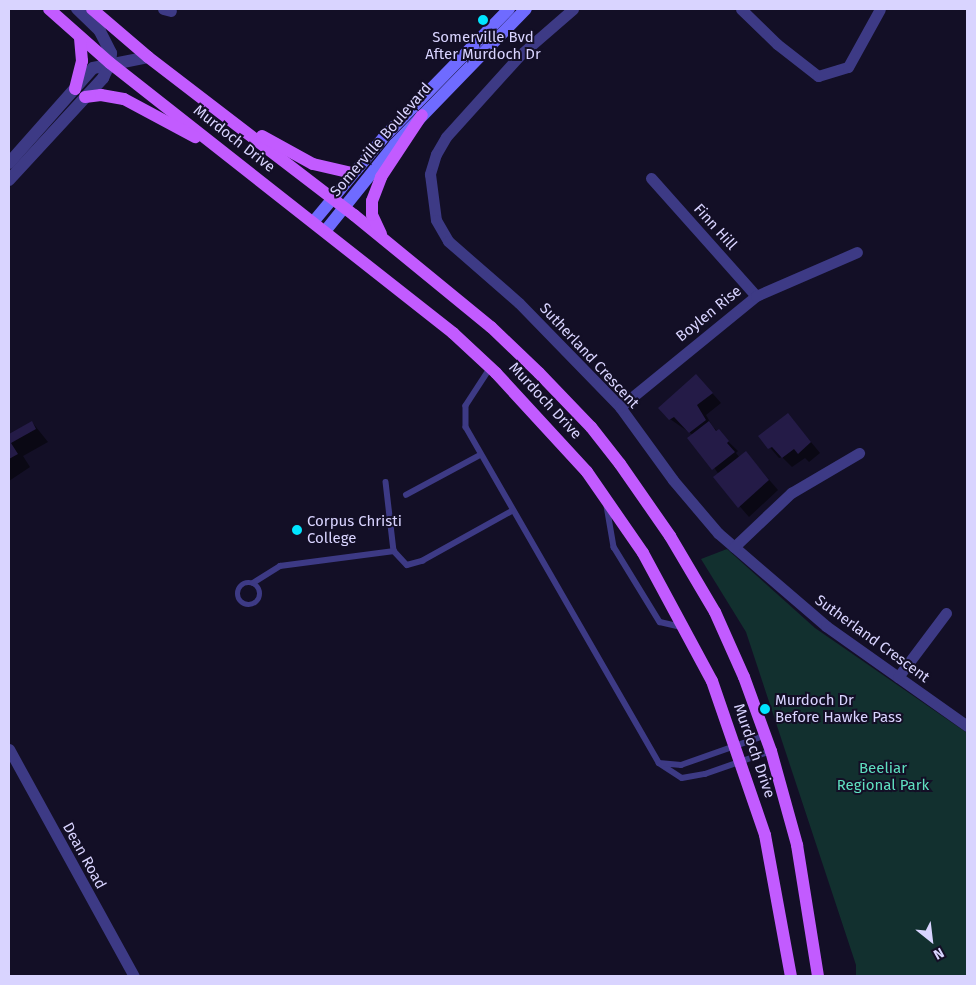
<!DOCTYPE html>
<style>
body{margin:0}
#map{position:relative;width:976px;height:985px;overflow:hidden;background:#130f26;font-family:"Fira Sans",sans-serif}
div>[style]{position:absolute}
.green>*{inset:0;background:#12302f}
.shadow>*{inset:0;background:#0007}
.building>*{inset:0;background:#241b47}
.service>*{height:5.5px;margin:-2.75px;padding:0 2.75px;transform-origin:2.75px;border-radius:2.75px;background:#3d3a85}
.service>.ring{margin:-2.75px;padding:0;box-sizing:content-box;background:none;border:5.5px solid #3d3a85;border-radius:50%}
.minor>*{height:11px;margin:-5.5px;padding:0 5.5px;transform-origin:5.5px;border-radius:5.5px;background:#3d3a85}
.tertiary>*{height:12px;margin:-6px;padding:0 6px;transform-origin:6px;border-radius:6px;background:#3d3a85}
.secondary>*{height:12px;margin:-6px;padding:0 6px;transform-origin:6px;border-radius:6px;background:#6f6bff}
.primary>*{height:12px;margin:-6px;padding:0 6px;transform-origin:6px;border-radius:6px;background:#c25bff}
.dots>*{width:14px;height:14px;translate:-50% -50%;box-sizing:border-box;border:2px solid #130f26;border-radius:50%}
span{translate:-50% -50%;white-space:nowrap;text-align:center;line-height:1.15;-webkit-text-stroke:4px #130f26;paint-order:stroke}
.poi-label{font-size:15px;color:#d9d4ff}
.left{translate:0 -50%;text-align:left}
.street-label{font-size:15px;color:#d9d4ff}
.park-label{font-size:15px;color:#5fe0c0}
.frame{position:absolute;inset:0;border:10px solid #d9d4ff;pointer-events:none}
.north{position:absolute;left:906px;top:915px;width:50px;height:50px;-webkit-text-stroke:4px #130f26;paint-order:stroke;rotate:151deg;font-size:14px;font-weight:700;line-height:20px;text-align:center;color:#d9d4ff}
.north::after{content:'';display:block;margin:auto;width:18px;height:22px;background:#d9d4ff;clip-path:polygon(50% 0,100% 100%,50% 72%,0 100%)}
</style>
<div id="map">
<div class="green">
<i style="clip-path:polygon(727px 549px,815px 628px,967px 733px,967px 976px,856px 976px,856px 965px,746px 632px,701px 559px)"></i>
</div>
<div class="shadow">
<i style="clip-path:polygon(705px 385px,721px 403px,706px 415px,713px 427px,738px 451px,736px 453px,740px 458px,746px 453px,778px 490px,749px 517px,715px 478px,719px 475px,693px 435px,670px 419px)"></i>
<i style="clip-path:polygon(788px 414px,820px 453px,809px 462px,805px 458px,792px 467px,782px 457px,779px 458px,760px 436px)"></i>
<i style="clip-path:polygon(32px 422px,48px 442px,23px 456px,30px 467px,9px 481px,9px 435px)"></i>
</div>
<div class="building">
<i style="clip-path:polygon(696px 374px,713px 393px,697px 405px,706px 420px,689px 433px,674px 417px,669px 420px,658px 408px)"></i>
<i style="clip-path:polygon(788px 413px,811px 442px,798px 454px,794px 449px,782px 458px,772px 447px,768px 449px,758px 436px)"></i>
<i style="clip-path:polygon(32px 421px,36px 429px,11px 443px,18px 454px,9px 459px,9px 434px)"></i>
<i style="clip-path:polygon(709px 421px,716px 431px,719px 429px,729px 441px,727px 443px,735px 452px,712px 470px,687px 438px)"></i>
<i style="clip-path:polygon(746px 451px,769px 480px,738px 508px,713px 477px)"></i>
</div>
<div class="service">
<i style="left:490px;top:369px;width:44px;rotate:123deg"></i>
<i style="left:466px;top:406px;width:21px;rotate:90deg"></i>
<i style="left:466px;top:427px;width:387px;rotate:60.1deg"></i>
<i style="left:659px;top:763px;width:27px;rotate:33deg"></i>
<i style="left:682px;top:778px;width:23px;rotate:-10deg"></i>
<i style="left:705px;top:774px;width:70px;rotate:-19.2deg"></i>
<i style="left:386px;top:482px;width:69px;rotate:83.4deg"></i>
<i style="left:394px;top:551px;width:19px;rotate:47deg"></i>
<i style="left:407px;top:565px;width:16px;rotate:-15deg"></i>
<i style="left:422px;top:561px;width:103px;rotate:-29.1deg"></i>
<i style="left:406px;top:495px;width:84px;rotate:-28.4deg"></i>
<i style="left:607px;top:506px;width:42px;rotate:80.3deg"></i>
<i style="left:614px;top:547px;width:88px;rotate:58.5deg"></i>
<i style="left:660px;top:622px;width:23px;rotate:13deg"></i>
<i class="ring" style="left:238px;top:583px;width:16.5px;height:16.5px"></i>
<i style="left:253px;top:583px;width:32px;rotate:-32deg"></i>
<i style="left:280px;top:566px;width:115px;rotate:-7.5deg"></i>
<i style="left:659px;top:763px;width:22px;rotate:5deg"></i>
<i style="left:681px;top:765px;width:90px;rotate:-19.4deg"></i>
</div>
<div class="minor">
<i style="left:163px;top:9px;width:8px;rotate:14deg"></i>
<i style="left:573px;top:9px;width:70px;rotate:139deg"></i>
<i style="left:520px;top:55px;width:110px;rotate:132.1deg"></i>
<i style="left:446px;top:137px;width:20px;rotate:120deg"></i>
<i style="left:436px;top:154px;width:21px;rotate:107deg"></i>
<i style="left:430px;top:174px;width:46px;rotate:82.6deg"></i>
<i style="left:436px;top:220px;width:24px;rotate:60deg"></i>
<i style="left:448px;top:241px;width:94px;rotate:41.1deg"></i>
<i style="left:519px;top:303px;width:145px;rotate:45.8deg"></i>
<i style="left:620px;top:407px;width:90px;rotate:54deg"></i>
<i style="left:673px;top:480px;width:70px;rotate:49.7deg"></i>
<i style="left:718px;top:533px;width:143px;rotate:40.7deg"></i>
<i style="left:826px;top:626px;width:173px;rotate:35.3deg"></i>
<i style="left:741px;top:9px;width:50px;rotate:44.2deg"></i>
<i style="left:777px;top:44px;width:52px;rotate:38deg"></i>
<i style="left:818px;top:76px;width:31px;rotate:-17deg"></i>
<i style="left:848px;top:67px;width:66px;rotate:-61.1deg"></i>
<i style="left:651px;top:178px;width:158px;rotate:48.3deg"></i>
<i style="left:620px;top:407px;width:176px;rotate:-39.2deg"></i>
<i style="left:756px;top:296px;width:110px;rotate:-23.5deg"></i>
<i style="left:734px;top:547px;width:79px;rotate:-43.5deg"></i>
<i style="left:791px;top:493px;width:79px;rotate:-30.5deg"></i>
<i style="left:898px;top:677px;width:80px;rotate:-53.1deg"></i>
<i style="left:9px;top:749px;width:259px;rotate:61.2deg"></i>
</div>
<div class="tertiary">
<i style="left:9px;top:163px;width:127px;rotate:-48.5deg"></i>
<i style="left:93px;top:68px;width:56px;rotate:-11.3deg"></i>
<i style="left:9px;top:180px;width:139px;rotate:-47.3deg"></i>
<i style="left:103px;top:78px;width:17px;rotate:-65deg"></i>
<i style="left:110px;top:63px;width:10px;rotate:-84deg"></i>
<i style="left:111px;top:53px;width:25px;rotate:-117deg"></i>
<i style="left:100px;top:31px;width:32px;rotate:-136deg"></i>
</div>
<div class="secondary">
<i style="left:314px;top:221px;width:109px;rotate:-50.2deg"></i>
<i style="left:384px;top:137px;width:179px;rotate:-45.7deg"></i>
<i style="left:326px;top:230px;width:110px;rotate:-51.3deg"></i>
<i style="left:395px;top:144px;width:188px;rotate:-45.9deg"></i>
</div>
<div class="primary">
<i style="left:49px;top:9px;width:81px;rotate:41.5deg"></i>
<i style="left:110px;top:63px;width:437px;rotate:38.2deg"></i>
<i style="left:453px;top:333px;width:59px;rotate:42.9deg"></i>
<i style="left:496px;top:373px;width:134px;rotate:47.4deg"></i>
<i style="left:587px;top:472px;width:98px;rotate:55.3deg"></i>
<i style="left:643px;top:553px;width:145px;rotate:61.7deg"></i>
<i style="left:712px;top:681px;width:163px;rotate:71deg"></i>
<i style="left:765px;top:835px;width:143px;rotate:79.6deg"></i>
<i style="left:92px;top:9px;width:74px;rotate:40.6deg"></i>
<i style="left:148px;top:57px;width:260px;rotate:37.5deg"></i>
<i style="left:354px;top:215px;width:177px;rotate:39.3deg"></i>
<i style="left:491px;top:327px;width:66px;rotate:43.8deg"></i>
<i style="left:539px;top:373px;width:75px;rotate:46.1deg"></i>
<i style="left:591px;top:427px;width:47px;rotate:51.9deg"></i>
<i style="left:620px;top:464px;width:88px;rotate:55.2deg"></i>
<i style="left:670px;top:536px;width:88px;rotate:59.4deg"></i>
<i style="left:715px;top:612px;width:71px;rotate:66deg"></i>
<i style="left:744px;top:677px;width:79px;rotate:70deg"></i>
<i style="left:771px;top:751px;width:98px;rotate:74.5deg"></i>
<i style="left:797px;top:845px;width:133px;rotate:80.9deg"></i>
<i style="left:75px;top:89px;width:29px;rotate:-76deg"></i>
<i style="left:82px;top:61px;width:24px;rotate:-95deg"></i>
<i style="left:85px;top:97px;width:16px;rotate:-7deg"></i>
<i style="left:101px;top:95px;width:23px;rotate:10deg"></i>
<i style="left:124px;top:99px;width:81px;rotate:28.2deg"></i>
<i style="left:262px;top:136px;width:58px;rotate:28.8deg"></i>
<i style="left:313px;top:164px;width:40px;rotate:13deg"></i>
<i style="left:381px;top:234px;width:21px;rotate:-115deg"></i>
<i style="left:372px;top:215px;width:14px;rotate:-90deg"></i>
<i style="left:372px;top:201px;width:26px;rotate:-69deg"></i>
<i style="left:381px;top:177px;width:74px;rotate:-56.5deg"></i>
</div>
<div class="dots">
<i style="left:483px;top:20px;background:#00e5ff"></i>
<i style="left:297px;top:530px;background:#00e5ff"></i>
<i style="left:765px;top:709px;background:#00e5ff"></i>
</div>
<div class="poi-label">
<span style="left:483px;top:46px">Somerville Bvd<br>After Murdoch Dr</span>
<span class="left" style="left:307px;top:530px">Corpus Christi<br>College</span>
<span class="left" style="left:775px;top:709px">Murdoch Dr<br>Before Hawke Pass</span>
</div>
<div class="street-label">
<span style="left:234px;top:139px;rotate:38deg">Murdoch Drive</span>
<span style="left:381px;top:140px;rotate:-49deg">Somerville Boulevard</span>
<span style="left:715px;top:227px;rotate:48deg">Finn Hill</span>
<span style="left:709px;top:314px;rotate:-39deg">Boylen Rise</span>
<span style="left:589px;top:356px;rotate:47deg">Sutherland Crescent</span>
<span style="left:545px;top:401px;rotate:47deg">Murdoch Drive</span>
<span style="left:872px;top:639px;rotate:36deg">Sutherland Crescent</span>
<span style="left:754px;top:751px;rotate:71deg">Murdoch Drive</span>
<span style="left:84px;top:856px;rotate:61deg">Dean Road</span>
</div>
<div class="park-label">
<span style="left:883px;top:777px">Beeliar<br>Regional Park</span>
</div>
<div class="frame"></div>
<div class="north">N</div>
</div>
